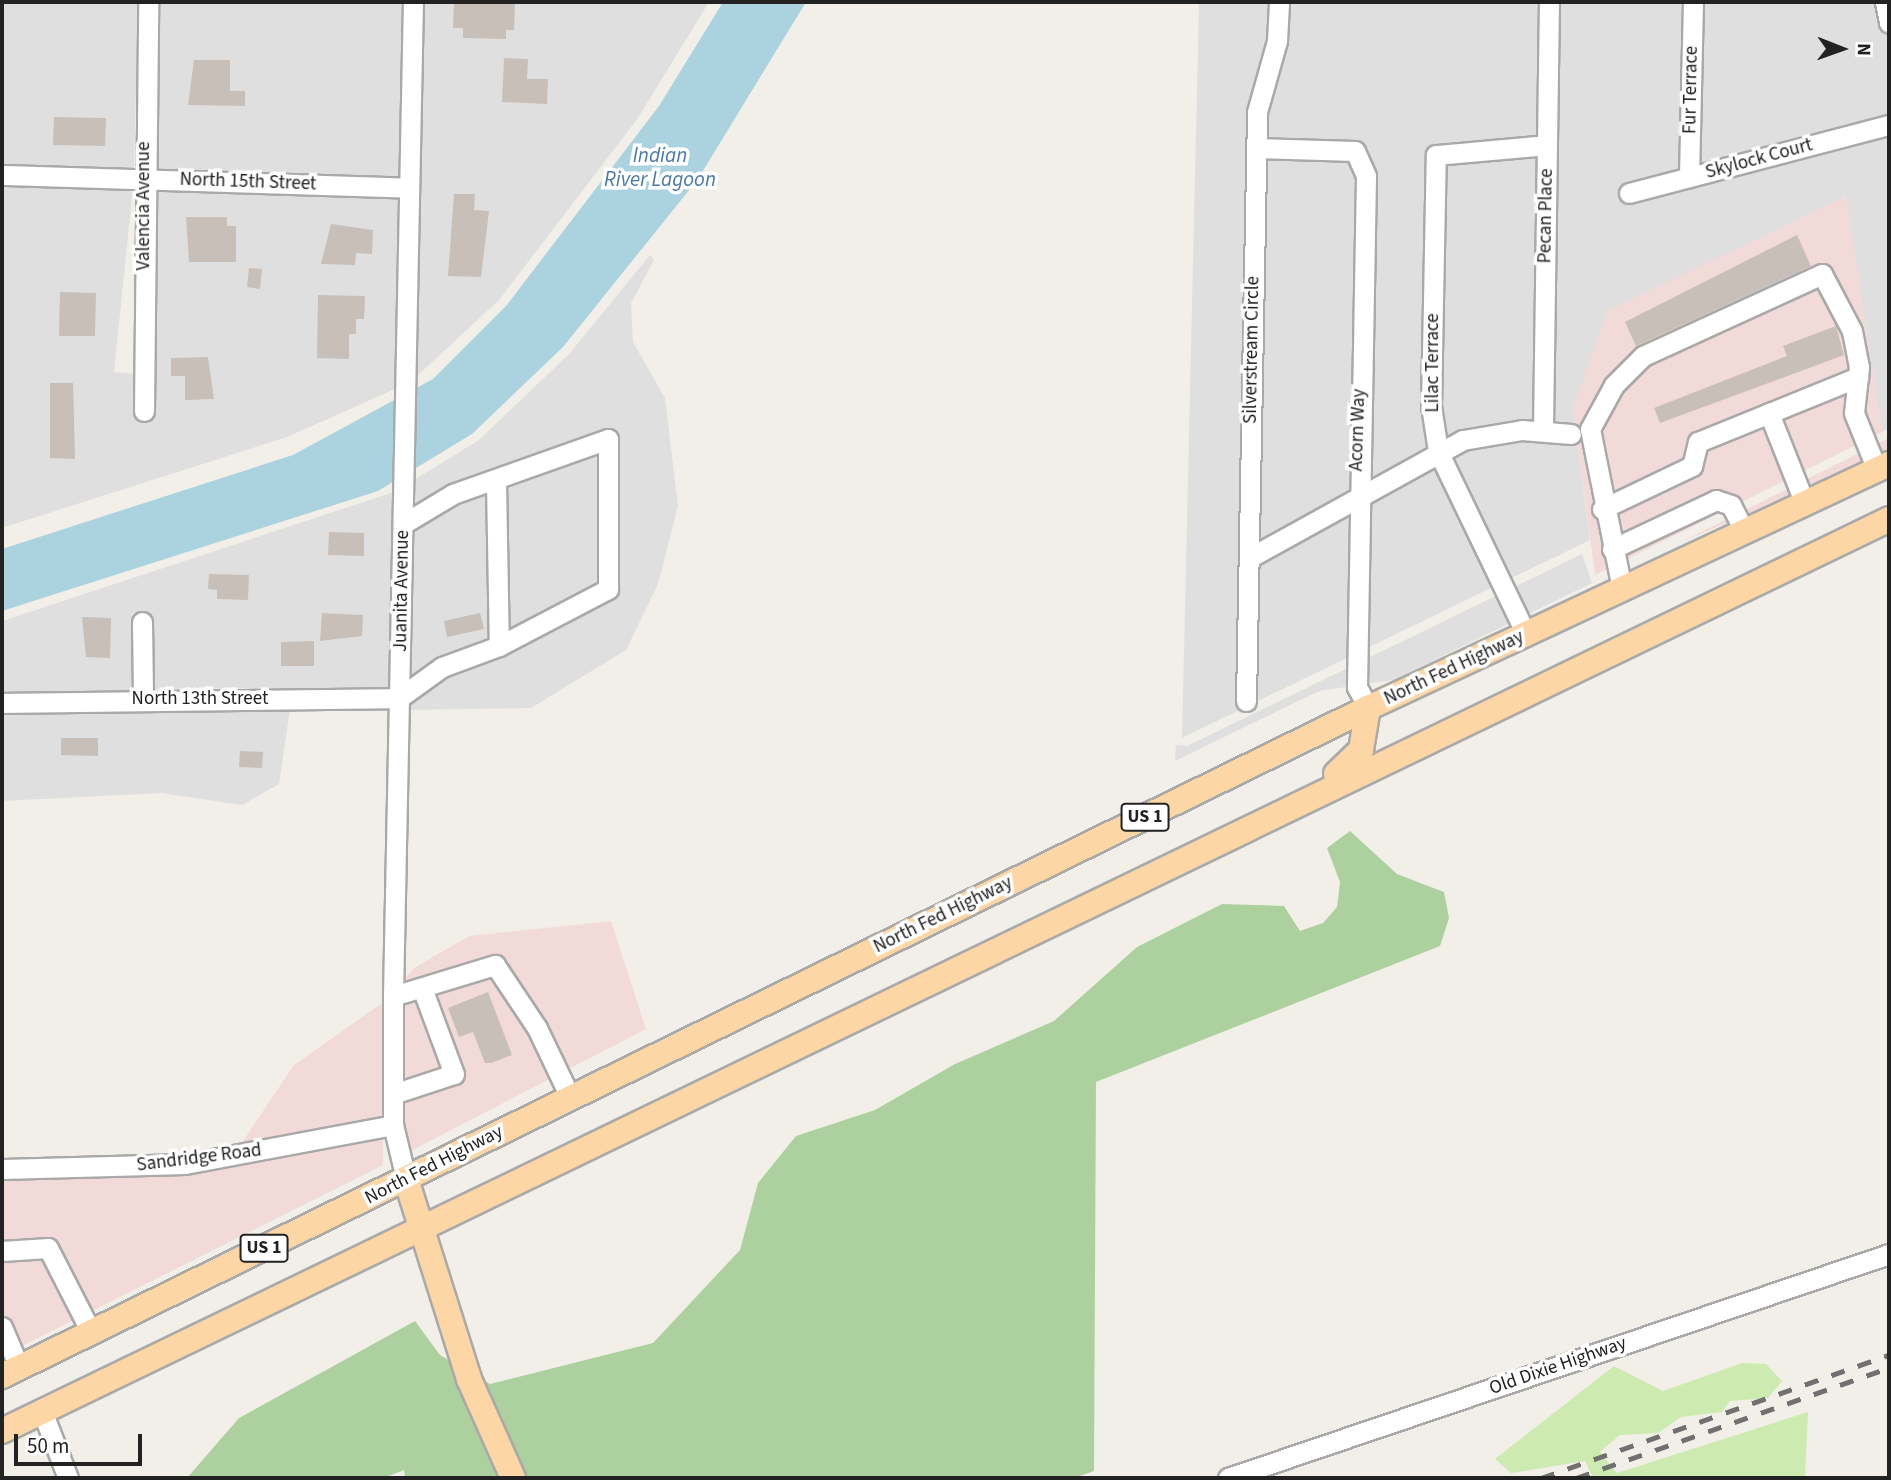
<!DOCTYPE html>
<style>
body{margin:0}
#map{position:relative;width:1891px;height:1480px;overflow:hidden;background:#f2efe9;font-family:"Source Sans 3",sans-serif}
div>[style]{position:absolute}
.residential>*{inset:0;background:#e0dfdf}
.commercial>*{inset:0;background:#f2dad9}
.grass>*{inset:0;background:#cdebb0}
.forest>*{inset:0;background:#add19e}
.water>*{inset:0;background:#aad3df}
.building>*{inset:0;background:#c7bfb8}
.roads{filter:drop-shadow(2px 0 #a9a9a9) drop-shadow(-2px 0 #a9a9a9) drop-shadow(0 2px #a9a9a9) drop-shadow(0 -2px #a9a9a9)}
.minor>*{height:19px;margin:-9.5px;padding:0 9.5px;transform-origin:9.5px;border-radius:9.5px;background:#fff}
.major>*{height:24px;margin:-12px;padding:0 12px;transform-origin:12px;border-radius:12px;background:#fcd6a4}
.rail>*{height:5px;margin-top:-2.5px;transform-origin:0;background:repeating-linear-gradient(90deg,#707070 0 14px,transparent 0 28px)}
span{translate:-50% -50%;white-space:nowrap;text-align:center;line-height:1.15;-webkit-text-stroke:7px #fff;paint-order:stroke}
.shield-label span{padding:2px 5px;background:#fff;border:2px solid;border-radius:5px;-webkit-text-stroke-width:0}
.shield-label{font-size:18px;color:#222;font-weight:700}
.street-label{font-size:19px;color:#222}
.water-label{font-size:21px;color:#4a7aab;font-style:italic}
.frame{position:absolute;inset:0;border:4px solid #222;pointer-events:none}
.north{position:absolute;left:1807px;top:14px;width:70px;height:70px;-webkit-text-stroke:5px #fff;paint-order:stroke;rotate:91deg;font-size:19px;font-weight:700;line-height:28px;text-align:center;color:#222}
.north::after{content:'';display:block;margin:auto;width:24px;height:32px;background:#222;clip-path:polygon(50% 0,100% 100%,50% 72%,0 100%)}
.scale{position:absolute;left:14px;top:1434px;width:128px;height:32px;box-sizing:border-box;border:4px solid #222;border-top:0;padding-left:9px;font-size:21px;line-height:24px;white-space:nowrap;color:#222;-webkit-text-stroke:5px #fff;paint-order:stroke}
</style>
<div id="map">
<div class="residential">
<i style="clip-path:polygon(2px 2px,138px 2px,134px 169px,2px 166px)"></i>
<i style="clip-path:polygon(158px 2px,404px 2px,400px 179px,154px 170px)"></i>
<i style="clip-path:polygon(423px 2px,709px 2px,638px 118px,499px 300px,415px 378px)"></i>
<i style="clip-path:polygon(1199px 2px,1889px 2px,1889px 428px,1882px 432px,1845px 196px,1573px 407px,1590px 540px,1182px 738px)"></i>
<i style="clip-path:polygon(2px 184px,133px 187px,114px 372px,134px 374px,153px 187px,399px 196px,395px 389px,287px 437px,2px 528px)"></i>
<i style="clip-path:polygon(650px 255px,654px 260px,631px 303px,633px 342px,665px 398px,678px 506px,658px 584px,626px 650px,531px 708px,411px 710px,411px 702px,447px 674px,509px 655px,618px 589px,618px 440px,605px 431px,414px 507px,414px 480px,479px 440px,570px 353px)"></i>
<i style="clip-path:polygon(598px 453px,598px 584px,509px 631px,507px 487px)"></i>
<i style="clip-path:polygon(394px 492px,391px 688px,153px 689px,151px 614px,132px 613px,133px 690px,2px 694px,2px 621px)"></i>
<i style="clip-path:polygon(487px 493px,489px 640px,411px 678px,414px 529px,457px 502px)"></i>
<i style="clip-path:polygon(1582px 554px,1592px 583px,1393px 680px,1319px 691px,1175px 761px,1176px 745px,1187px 746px)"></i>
<i style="clip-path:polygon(391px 706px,290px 709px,279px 784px,242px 805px,161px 793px,2px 801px,2px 712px)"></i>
</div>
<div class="commercial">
<i style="clip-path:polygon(1846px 196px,1882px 432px,1595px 575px,1573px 407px,1608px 311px)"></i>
<i style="clip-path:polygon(1889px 438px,1889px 451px,1864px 464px,1679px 543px)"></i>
<i style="clip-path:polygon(611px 921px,646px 1029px,403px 1155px,405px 978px,414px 968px,469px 936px)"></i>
<i style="clip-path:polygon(385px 1001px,383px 1117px,239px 1147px,294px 1065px)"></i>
<i style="clip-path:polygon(383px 1134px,383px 1165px,2px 1356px,2px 1177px,186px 1173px)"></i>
</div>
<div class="grass">
<i style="clip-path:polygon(1742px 1363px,1766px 1364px,1782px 1381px,1768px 1398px,1730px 1401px,1722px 1412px,1681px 1417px,1658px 1433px,1620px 1435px,1600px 1452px,1617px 1473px,1808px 1412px,1805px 1478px,1593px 1478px,1585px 1461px,1511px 1473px,1495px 1459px,1614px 1366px,1663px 1391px)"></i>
</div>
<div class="forest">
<i style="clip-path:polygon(1350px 831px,1397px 874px,1444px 892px,1449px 918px,1440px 946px,1096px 1082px,1094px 1471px,1074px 1478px,405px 1478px,404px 1470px,384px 1478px,187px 1478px,239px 1418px,415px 1321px,440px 1355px,490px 1384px,653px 1343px,740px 1250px,758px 1183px,796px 1136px,875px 1110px,955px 1064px,1054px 1021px,1137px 947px,1222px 904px,1284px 906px,1300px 931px,1323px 923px,1337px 907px,1340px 882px,1327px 848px)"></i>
</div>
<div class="water">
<i style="clip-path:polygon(723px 2px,806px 2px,698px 179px,563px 347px,472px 434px,378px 491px,2px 611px,2px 549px,293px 455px,433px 379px,506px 306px,659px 106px)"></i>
</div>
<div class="building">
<i style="clip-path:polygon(454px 2px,515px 2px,514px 30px,506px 30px,506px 39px,463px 38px,463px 28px,453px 28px)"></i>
<i style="clip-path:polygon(504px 58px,528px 59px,527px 79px,548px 79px,547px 104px,502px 102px)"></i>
<i style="clip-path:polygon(194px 60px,230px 60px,230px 91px,245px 91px,245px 106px,188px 105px)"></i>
<i style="clip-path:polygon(54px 117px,106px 118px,105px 146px,53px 145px)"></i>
<i style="clip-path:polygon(454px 194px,475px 194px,474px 210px,489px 211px,481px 277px,448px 276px)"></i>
<i style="clip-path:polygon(186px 217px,227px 217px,227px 226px,236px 226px,236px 262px,189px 262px)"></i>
<i style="clip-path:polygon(331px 224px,373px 230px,372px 254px,356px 253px,355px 265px,321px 264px)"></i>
<i style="clip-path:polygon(1797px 235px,1811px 266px,1636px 346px,1625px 322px)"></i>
<i style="clip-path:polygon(249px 268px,262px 269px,260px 289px,247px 287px)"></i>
<i style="clip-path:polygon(60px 292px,96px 293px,95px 336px,59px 336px)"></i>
<i style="clip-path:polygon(318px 295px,365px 296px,364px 319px,356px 319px,356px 334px,349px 334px,349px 359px,317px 358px)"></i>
<i style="clip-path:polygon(1836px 326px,1844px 355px,1660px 423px,1654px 408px,1787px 356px,1783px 346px)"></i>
<i style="clip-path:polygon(208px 357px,214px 399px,185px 400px,185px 376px,171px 376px,171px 358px)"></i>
<i style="clip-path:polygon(50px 383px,73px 383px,75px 459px,50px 458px)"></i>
<i style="clip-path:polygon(329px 532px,364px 533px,364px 556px,328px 555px)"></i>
<i style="clip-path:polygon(209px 574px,249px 575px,248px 600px,217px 599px,217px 590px,208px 589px)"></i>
<i style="clip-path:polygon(322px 613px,363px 615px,362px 636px,320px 641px)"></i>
<i style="clip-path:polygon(480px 613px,484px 629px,447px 637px,444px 621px)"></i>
<i style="clip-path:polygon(82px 617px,111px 618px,110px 658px,86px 657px)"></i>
<i style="clip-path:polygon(314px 641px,314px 666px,281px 666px,281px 642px)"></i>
<i style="clip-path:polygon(61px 738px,98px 738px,98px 756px,61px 755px)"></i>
<i style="clip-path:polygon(240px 751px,263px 752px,262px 768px,239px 767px)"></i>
<i style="clip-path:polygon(488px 992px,512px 1055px,491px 1063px,485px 1063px,473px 1032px,459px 1037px,448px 1008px)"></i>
</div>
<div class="roads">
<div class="minor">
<i style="left:1885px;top:2px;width:21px;rotate:79deg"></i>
<i style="left:1256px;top:148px;width:99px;rotate:1.7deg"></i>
<i style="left:1355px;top:151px;width:27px;rotate:66deg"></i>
<i style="left:1366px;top:176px;width:511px;rotate:91.01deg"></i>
<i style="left:1357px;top:687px;width:24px;rotate:62deg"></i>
<i style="left:2px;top:175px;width:407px;rotate:1.8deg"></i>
<i style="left:1689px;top:177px;width:175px;rotate:-88.7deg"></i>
<i style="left:1629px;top:193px;width:269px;rotate:-14.7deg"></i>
<i style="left:144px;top:411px;width:409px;rotate:-89.4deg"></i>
<i style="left:1769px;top:413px;width:98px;rotate:68.4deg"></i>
<i style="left:1543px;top:429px;width:427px;rotate:-89.2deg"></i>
<i style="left:496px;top:481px;width:165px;rotate:89deg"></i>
<i style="left:1602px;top:509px;width:100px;rotate:-25.5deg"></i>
<i style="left:1692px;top:466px;width:25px;rotate:-76deg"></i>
<i style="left:1698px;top:442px;width:173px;rotate:-22.1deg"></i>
<i style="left:1612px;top:549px;width:115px;rotate:-25.2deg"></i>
<i style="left:1716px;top:500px;width:16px;rotate:18deg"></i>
<i style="left:1731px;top:505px;width:30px;rotate:63deg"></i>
<i style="left:1249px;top:558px;width:244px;rotate:-28.9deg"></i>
<i style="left:1463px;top:440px;width:60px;rotate:-9.6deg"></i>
<i style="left:1522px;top:430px;width:49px;rotate:4.7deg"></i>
<i style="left:1622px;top:589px;width:163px;rotate:-101.3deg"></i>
<i style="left:1590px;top:429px;width:50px;rotate:-61.4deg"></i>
<i style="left:1614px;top:385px;width:41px;rotate:-45deg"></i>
<i style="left:1643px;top:356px;width:197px;rotate:-24.6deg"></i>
<i style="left:1822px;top:274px;width:64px;rotate:62.2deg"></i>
<i style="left:1852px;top:331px;width:37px;rotate:79deg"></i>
<i style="left:1859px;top:367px;width:46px;rotate:96.2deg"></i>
<i style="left:1854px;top:413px;width:61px;rotate:68deg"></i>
<i style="left:142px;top:622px;width:76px;rotate:89.2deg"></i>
<i style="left:1526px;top:634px;width:203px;rotate:-115.7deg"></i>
<i style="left:1438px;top:451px;width:46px;rotate:-98.8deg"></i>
<i style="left:1431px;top:406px;width:251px;rotate:-88.9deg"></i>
<i style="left:1436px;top:155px;width:111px;rotate:-5.1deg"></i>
<i style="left:1246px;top:701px;width:589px;rotate:-88.93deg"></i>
<i style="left:1257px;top:112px;width:74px;rotate:-74.3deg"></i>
<i style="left:1277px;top:41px;width:39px;rotate:-87deg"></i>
<i style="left:2px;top:703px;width:397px;rotate:-0.7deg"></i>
<i style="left:399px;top:698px;width:53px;rotate:-35.8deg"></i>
<i style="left:442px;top:667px;width:61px;rotate:-20.2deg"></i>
<i style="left:499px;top:646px;width:123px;rotate:-27.6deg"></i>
<i style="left:608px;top:589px;width:150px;rotate:-90deg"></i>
<i style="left:608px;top:439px;width:164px;rotate:160.5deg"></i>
<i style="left:453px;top:494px;width:58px;rotate:149deg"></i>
<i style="left:393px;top:996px;width:107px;rotate:-16.9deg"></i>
<i style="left:495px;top:965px;width:76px;rotate:56.3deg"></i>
<i style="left:537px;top:1028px;width:76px;rotate:64.4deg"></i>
<i style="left:393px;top:1094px;width:64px;rotate:-18.2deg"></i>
<i style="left:454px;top:1074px;width:92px;rotate:-110.4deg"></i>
<i style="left:2px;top:1169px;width:183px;rotate:-1.6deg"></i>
<i style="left:185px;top:1164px;width:212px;rotate:-10.6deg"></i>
<i style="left:406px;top:1179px;width:56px;rotate:-103.5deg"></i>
<i style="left:393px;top:1125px;width:129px;rotate:-90deg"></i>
<i style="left:393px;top:996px;width:994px;rotate:-88.85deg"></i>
<i style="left:2px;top:1251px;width:46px;rotate:-3.7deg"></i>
<i style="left:48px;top:1248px;width:94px;rotate:62.9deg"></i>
<i style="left:2px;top:1327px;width:43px;rotate:67deg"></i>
<i style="left:42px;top:1411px;width:72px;rotate:68.8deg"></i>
<i style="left:1228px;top:1478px;width:698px;rotate:-18.72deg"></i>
</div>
<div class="major">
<i style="left:1336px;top:774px;width:35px;rotate:-44deg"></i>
<i style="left:1361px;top:750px;width:43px;rotate:-80.5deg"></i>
<i style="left:406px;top:1179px;width:210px;rotate:72.5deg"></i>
<i style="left:469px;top:1379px;width:108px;rotate:66deg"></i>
<i style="left:2px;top:1376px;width:1521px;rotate:-26.06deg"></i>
<i style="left:1368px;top:708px;width:575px;rotate:-25.1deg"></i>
<i style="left:2px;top:1431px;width:2096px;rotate:-25.79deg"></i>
</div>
</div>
<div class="rail">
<i style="left:1541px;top:1478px;width:369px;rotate:-19.5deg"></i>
<i style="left:1576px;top:1478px;width:332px;rotate:-19.4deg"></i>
</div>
<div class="shield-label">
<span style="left:1145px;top:817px">US 1</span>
<span style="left:264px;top:1248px">US 1</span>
</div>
<div class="street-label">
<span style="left:1691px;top:90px;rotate:-89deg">Fur Terrace</span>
<span style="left:1759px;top:159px;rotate:-15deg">Skylock Court</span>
<span style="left:248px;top:182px;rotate:2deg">North 15th Street</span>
<span style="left:144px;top:206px;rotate:-90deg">Valencia Avenue</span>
<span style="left:1546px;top:216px;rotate:-89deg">Pecan Place</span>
<span style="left:1252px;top:350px;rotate:-89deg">Silverstream Circle</span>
<span style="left:1433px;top:363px;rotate:-90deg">Lilac Terrace</span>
<span style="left:1358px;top:430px;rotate:-88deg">Acorn Way</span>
<span style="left:402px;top:591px;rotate:-89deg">Juanita Avenue</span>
<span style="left:1454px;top:668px;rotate:-25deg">North Fed Highway</span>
<span style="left:200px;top:699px">North 13th Street</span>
<span style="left:943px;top:915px;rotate:-26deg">North Fed Highway</span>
<span style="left:199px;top:1158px;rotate:-7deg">Sandridge Road</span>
<span style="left:434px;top:1165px;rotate:-27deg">North Fed Highway</span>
<span style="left:1558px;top:1366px;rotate:-19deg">Old Dixie Highway</span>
</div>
<div class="water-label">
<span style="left:660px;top:167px">Indian<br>River Lagoon</span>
</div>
<div class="frame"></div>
<div class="north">N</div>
<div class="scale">50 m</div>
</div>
